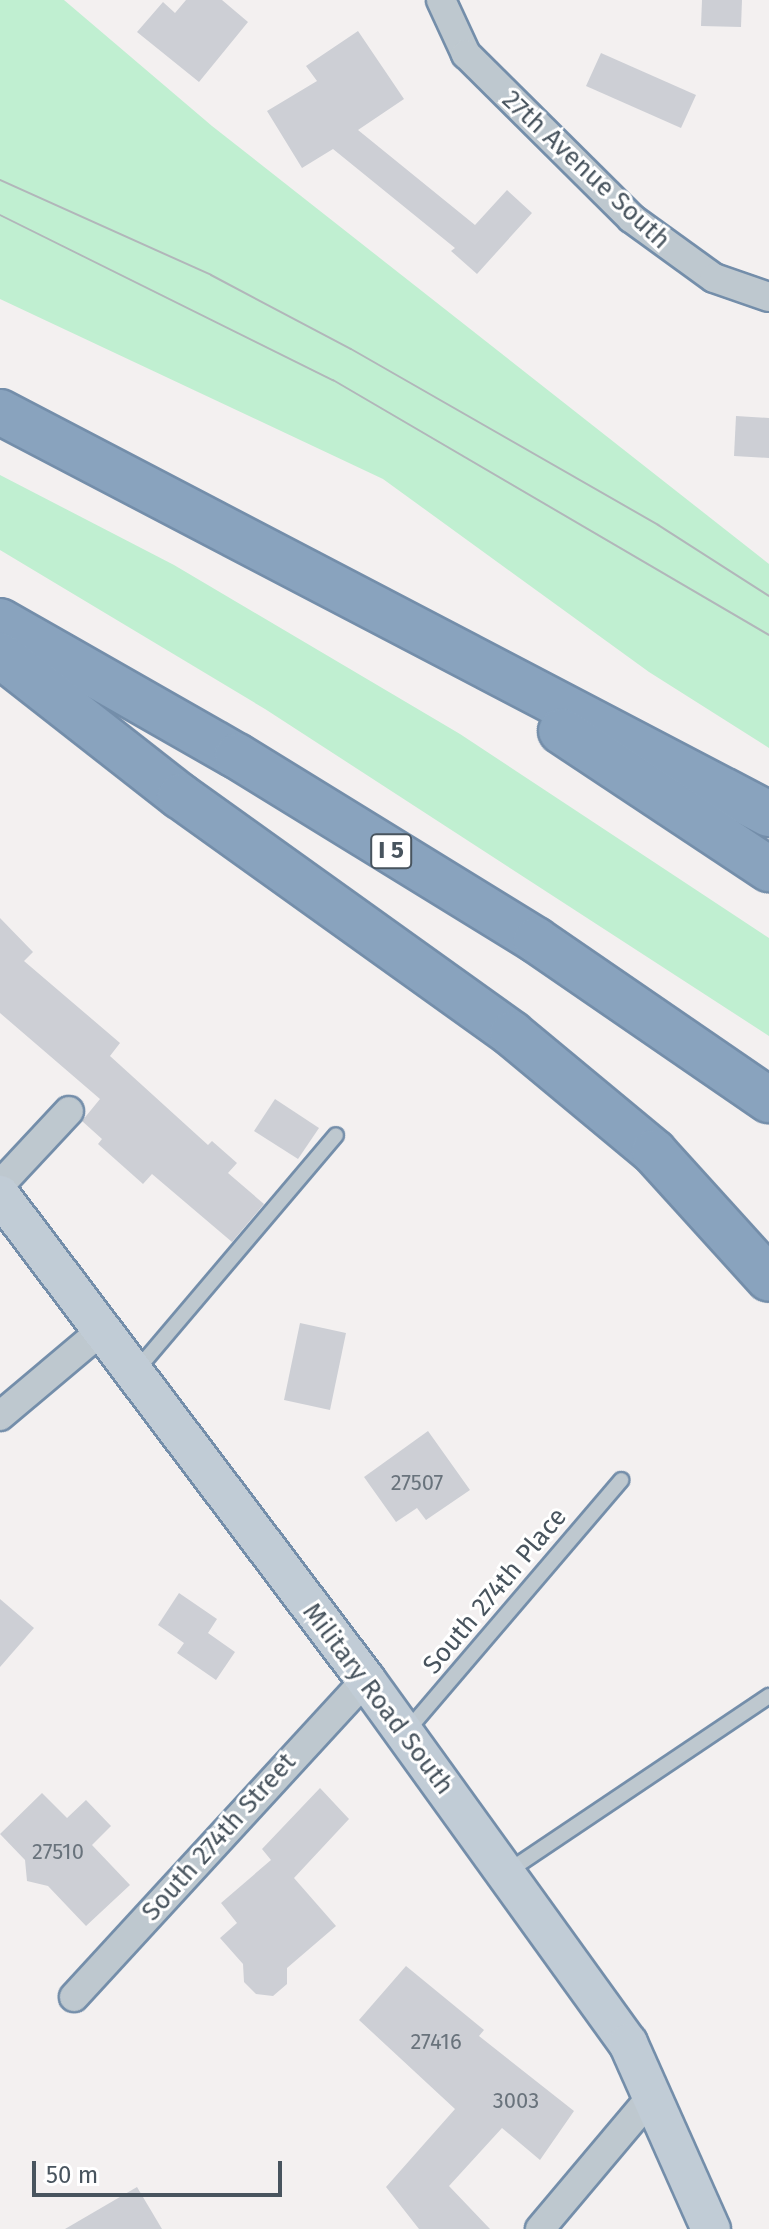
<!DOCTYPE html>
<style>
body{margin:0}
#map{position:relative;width:769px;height:2229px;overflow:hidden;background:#f3f0f0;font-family:"Fira Sans",sans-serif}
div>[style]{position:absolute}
.green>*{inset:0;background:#c0efd1}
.building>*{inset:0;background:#cdcfd5}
.roads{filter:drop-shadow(2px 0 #748eaa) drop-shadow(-2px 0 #748eaa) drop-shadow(0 2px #748eaa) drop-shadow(0 -2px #748eaa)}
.lane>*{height:14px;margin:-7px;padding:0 7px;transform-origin:7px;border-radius:7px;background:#bec8cf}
.street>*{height:28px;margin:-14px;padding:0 14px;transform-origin:14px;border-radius:14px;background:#bec8cf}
.secondary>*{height:38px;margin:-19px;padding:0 19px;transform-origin:19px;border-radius:19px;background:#c1ccd6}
.highway>*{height:44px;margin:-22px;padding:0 22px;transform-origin:22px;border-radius:22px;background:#89a3be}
.tram>*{height:2px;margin:-1px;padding:0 1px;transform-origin:1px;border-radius:1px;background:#b2b6ba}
span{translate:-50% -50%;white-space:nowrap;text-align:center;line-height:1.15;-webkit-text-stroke:6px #fff;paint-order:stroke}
.number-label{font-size:22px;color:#69737c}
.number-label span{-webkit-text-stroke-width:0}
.shield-label span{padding:2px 6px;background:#fff;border:2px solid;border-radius:6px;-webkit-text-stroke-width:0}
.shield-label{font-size:24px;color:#48545e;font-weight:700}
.street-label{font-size:26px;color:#48545e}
.scale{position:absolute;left:32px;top:2161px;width:250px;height:36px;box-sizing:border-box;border:4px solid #48545e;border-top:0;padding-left:10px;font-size:24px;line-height:28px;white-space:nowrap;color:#48545e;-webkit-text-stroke:6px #fff;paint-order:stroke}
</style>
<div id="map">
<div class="green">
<i style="clip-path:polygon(0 0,64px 0,212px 126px,769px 564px,769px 748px,649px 672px,383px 479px,0 299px)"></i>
<i style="clip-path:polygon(0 475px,174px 565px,460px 734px,769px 938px,769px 1036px,265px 709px,0 550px)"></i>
</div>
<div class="building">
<i style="clip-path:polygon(186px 0,222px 0,248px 22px,199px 82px,137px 32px,163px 2px,175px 13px)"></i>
<i style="clip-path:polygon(702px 0,742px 0,741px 27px,701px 26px)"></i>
<i style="clip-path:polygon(358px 31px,404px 99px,358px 130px,475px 225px,507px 190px,532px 213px,477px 274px,451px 251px,455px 248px,333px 149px,302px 168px,267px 111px,317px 81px,306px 66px)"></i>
<i style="clip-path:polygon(601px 53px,696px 95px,681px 128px,586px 86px)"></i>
<i style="clip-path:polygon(736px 416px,769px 418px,769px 458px,734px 456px)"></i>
<i style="clip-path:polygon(0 918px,33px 952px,24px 961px,120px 1043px,110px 1056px,208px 1145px,212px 1141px,237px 1163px,228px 1173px,264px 1204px,232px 1242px,152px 1174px,143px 1184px,98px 1144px,102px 1139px,82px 1121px,100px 1099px,0 1013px)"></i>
<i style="clip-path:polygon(275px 1099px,319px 1128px,298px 1159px,254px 1131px)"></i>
<i style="clip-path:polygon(300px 1323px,346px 1333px,330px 1410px,284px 1400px)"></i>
<i style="clip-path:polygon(428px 1431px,470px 1490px,426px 1520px,417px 1508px,396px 1522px,364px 1477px)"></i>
<i style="clip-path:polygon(179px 1593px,217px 1619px,208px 1633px,235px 1652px,216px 1680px,177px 1653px,184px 1643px,158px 1625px)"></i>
<i style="clip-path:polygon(0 1599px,34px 1628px,0 1667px)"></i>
<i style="clip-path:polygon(320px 1788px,349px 1819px,294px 1878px,336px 1926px,287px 1968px,287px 1984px,273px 1996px,256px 1994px,244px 1982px,243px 1964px,220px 1938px,237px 1923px,221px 1903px,271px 1860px,262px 1849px)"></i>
<i style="clip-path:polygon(42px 1793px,67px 1818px,86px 1800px,111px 1826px,92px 1845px,130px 1885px,86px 1926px,48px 1886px,27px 1881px,25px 1860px,0 1834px)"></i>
<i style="clip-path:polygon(406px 1966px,484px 2030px,479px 2036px,574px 2111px,540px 2160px,502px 2128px,449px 2186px,490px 2229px,419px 2229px,386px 2187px,455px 2109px,359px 2020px)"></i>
<i style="clip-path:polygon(137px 2187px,162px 2229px,65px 2229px)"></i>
</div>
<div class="roads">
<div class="lane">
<i style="left:136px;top:1371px;width:309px;rotate:-49.7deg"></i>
<i style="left:407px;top:1731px;width:330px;rotate:-49.5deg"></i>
<i style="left:507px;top:1872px;width:316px;rotate:-33.9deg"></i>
</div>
<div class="street">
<i style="left:441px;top:0;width:60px;rotate:65.2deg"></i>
<i style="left:466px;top:54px;width:233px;rotate:44.8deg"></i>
<i style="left:631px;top:218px;width:102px;rotate:35.9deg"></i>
<i style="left:714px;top:278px;width:58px;rotate:19.1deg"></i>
<i style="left:0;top:1185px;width:101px;rotate:-47deg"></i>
<i style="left:0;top:1416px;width:132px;rotate:-40.1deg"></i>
<i style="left:74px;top:1997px;width:431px;rotate:-47.4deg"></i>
<i style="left:540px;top:2229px;width:175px;rotate:-49.9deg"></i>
</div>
<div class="secondary">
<i style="left:0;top:1195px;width:608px;rotate:52.96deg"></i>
<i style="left:366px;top:1680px;width:448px;rotate:54.2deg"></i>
<i style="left:628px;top:2043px;width:204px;rotate:66deg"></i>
</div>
<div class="highway">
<i style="left:0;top:412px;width:868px;rotate:27.6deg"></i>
<i style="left:0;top:621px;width:273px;rotate:29.7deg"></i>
<i style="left:237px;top:756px;width:351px;rotate:31.6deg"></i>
<i style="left:536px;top:940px;width:283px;rotate:34.5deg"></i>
<i style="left:0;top:655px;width:229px;rotate:38.1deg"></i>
<i style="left:180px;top:796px;width:408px;rotate:35.6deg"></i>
<i style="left:512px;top:1034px;width:185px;rotate:39.7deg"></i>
<i style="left:654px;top:1152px;width:171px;rotate:47.8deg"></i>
<i style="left:561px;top:731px;width:250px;rotate:33.6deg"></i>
</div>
</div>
<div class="tram">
<i style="left:0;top:180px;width:231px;rotate:24.2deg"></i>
<i style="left:211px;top:275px;width:158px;rotate:27.9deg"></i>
<i style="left:351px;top:349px;width:354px;rotate:29.8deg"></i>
<i style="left:658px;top:525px;width:132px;rotate:32.6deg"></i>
<i style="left:0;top:215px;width:372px;rotate:26.4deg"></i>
<i style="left:333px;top:380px;width:505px;rotate:30.32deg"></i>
</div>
<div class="number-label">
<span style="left:417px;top:1483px">27507</span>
<span style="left:58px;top:1852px">27510</span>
<span style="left:436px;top:2042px">27416</span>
<span style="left:516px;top:2101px">3003</span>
</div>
<div class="shield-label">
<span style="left:391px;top:851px">I 5</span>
</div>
<div class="street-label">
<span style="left:586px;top:170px;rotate:43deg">27th Avenue South</span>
<span style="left:495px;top:1591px;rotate:-50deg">South 274th Place</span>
<span style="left:378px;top:1699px;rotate:53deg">Military Road South</span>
<span style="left:219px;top:1837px;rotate:-48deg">South 274th Street</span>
</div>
<div class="scale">50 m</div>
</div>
